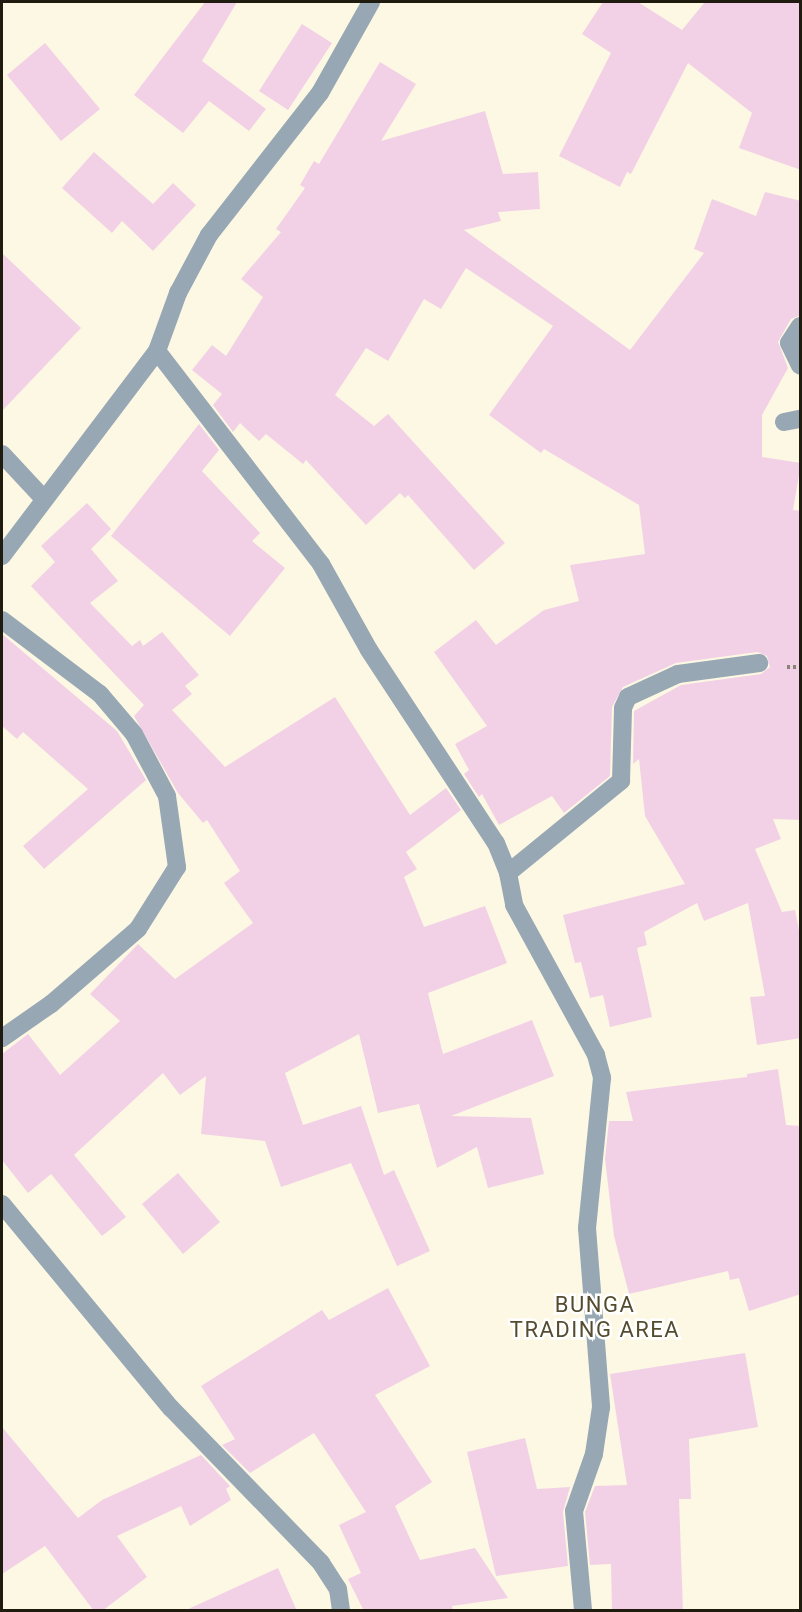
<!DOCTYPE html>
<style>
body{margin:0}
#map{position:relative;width:802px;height:1612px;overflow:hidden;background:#fdf8e3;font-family:Roboto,sans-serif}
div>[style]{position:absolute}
.building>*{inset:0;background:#f2d1e7}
.path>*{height:4px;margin-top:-2px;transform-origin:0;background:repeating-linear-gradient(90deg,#898575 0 3px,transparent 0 6px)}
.minor>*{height:18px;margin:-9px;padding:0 9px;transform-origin:9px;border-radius:9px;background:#97a7b4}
span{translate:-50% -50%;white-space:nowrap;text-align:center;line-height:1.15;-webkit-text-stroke:5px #fff;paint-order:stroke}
.quarter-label{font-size:22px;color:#554c2f;letter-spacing:1.5px}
.frame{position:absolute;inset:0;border:3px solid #1f1c0f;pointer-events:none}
</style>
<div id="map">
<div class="building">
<i style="clip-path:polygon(205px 2px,237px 2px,202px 61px,266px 109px,249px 131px,209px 101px,183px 133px,134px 95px)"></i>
<i style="clip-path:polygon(603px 2px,638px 2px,682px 30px,705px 2px,801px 2px,801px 170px,739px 148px,752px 113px,688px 63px,631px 174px,627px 172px,620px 187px,559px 156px,611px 53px,582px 34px)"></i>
<i style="clip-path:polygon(302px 24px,332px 43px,288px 110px,259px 91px)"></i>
<i style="clip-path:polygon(45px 43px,100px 109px,61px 141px,7px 75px)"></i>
<i style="clip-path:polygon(380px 62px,416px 84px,381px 141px,485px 111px,503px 174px,538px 172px,540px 209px,498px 212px,501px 221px,464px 230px,630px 350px,704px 253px,694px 249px,712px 199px,756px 216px,765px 192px,801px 201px,801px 315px,791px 319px,778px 342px,788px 368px,762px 415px,762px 457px,801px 463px,793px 510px,801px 511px,801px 820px,773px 819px,781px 839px,755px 849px,782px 912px,795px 910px,801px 940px,801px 1038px,757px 1045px,750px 997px,765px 996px,748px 903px,704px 921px,697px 903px,644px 932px,647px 945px,637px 948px,652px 1017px,610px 1027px,603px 995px,590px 998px,581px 962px,575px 963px,563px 915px,685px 884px,645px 816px,639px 759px,633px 764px,634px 711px,681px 685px,761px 674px,770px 667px,767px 656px,757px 652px,676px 663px,623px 687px,612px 707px,610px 776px,564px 813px,552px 796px,499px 825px,482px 794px,479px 797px,464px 774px,469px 770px,455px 744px,487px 726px,434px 652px,476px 620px,496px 645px,544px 610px,579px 601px,570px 565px,645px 554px,639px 505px,544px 449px,541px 453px,489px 415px,553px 326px,466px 268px,441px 309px,424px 299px,388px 361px,366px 348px,335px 395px,374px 426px,388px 414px,505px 543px,474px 570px,408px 495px,405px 498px,400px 493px,366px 525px,306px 460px,303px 464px,266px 434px,259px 441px,240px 423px,233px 432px,213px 405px,222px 394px,192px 370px,212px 345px,226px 356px,263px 297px,241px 279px,281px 232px,276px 229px,305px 188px,300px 185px,314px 161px,319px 164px)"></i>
<i style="clip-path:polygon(94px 152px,153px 204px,173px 183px,196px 205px,153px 251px,122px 221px,112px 233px,62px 188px)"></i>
<i style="clip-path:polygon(2px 253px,81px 328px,2px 411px)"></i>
<i style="clip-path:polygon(199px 424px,219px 450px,202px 471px,260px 533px,252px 541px,285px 568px,230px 636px,111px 536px)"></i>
<i style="clip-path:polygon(87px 503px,111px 529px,91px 549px,118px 581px,90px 603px,132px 646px,140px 640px,143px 646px,162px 632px,199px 675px,185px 686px,192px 694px,172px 710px,225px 767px,335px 697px,410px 815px,446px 788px,461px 810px,406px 852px,417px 869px,404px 877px,424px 927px,485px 906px,507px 963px,428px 993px,443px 1054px,532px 1020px,554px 1076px,451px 1116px,531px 1118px,544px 1174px,488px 1188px,477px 1147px,437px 1168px,419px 1104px,378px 1113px,359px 1034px,285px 1073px,303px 1125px,361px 1106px,384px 1175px,394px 1170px,430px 1251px,397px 1266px,351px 1163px,281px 1187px,265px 1141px,201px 1134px,206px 1076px,180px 1095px,163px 1073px,74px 1155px,126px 1217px,102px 1236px,51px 1174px,28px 1193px,2px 1160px,2px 1054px,28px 1034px,60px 1075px,120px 1021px,90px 994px,138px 944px,175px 979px,253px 923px,224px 883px,240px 871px,207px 820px,203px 823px,178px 793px,134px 716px,144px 705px,31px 586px,55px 562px,41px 546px)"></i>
<i style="clip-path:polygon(2px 634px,117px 731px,146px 780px,44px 869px,23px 846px,88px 789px,23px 732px,17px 739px,2px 726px)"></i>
<i style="clip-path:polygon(778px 1069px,786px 1125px,801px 1126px,801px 1294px,749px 1311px,739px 1278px,730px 1280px,728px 1271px,629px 1294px,614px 1236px,605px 1159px,609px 1121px,633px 1121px,626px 1092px,747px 1077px,747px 1074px)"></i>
<i style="clip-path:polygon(178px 1173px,220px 1222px,183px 1254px,142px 1204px)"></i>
<i style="clip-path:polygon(388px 1288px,430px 1366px,375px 1395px,432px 1482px,395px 1506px,420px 1560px,475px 1548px,508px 1598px,452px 1606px,453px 1611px,364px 1611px,348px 1579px,361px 1573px,339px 1525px,366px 1512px,314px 1433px,250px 1473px,222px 1445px,235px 1439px,201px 1386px,322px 1310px,329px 1320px)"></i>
<i style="clip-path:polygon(745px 1353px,758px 1427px,689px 1439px,691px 1499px,679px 1499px,683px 1611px,612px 1611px,611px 1564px,590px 1565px,585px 1512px,595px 1486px,627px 1485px,610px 1374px)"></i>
<i style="clip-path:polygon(2px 1427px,78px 1518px,102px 1500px,201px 1455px,230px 1486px,226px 1489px,231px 1500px,190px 1526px,181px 1506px,117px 1536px,147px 1577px,102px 1611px,94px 1611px,45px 1546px,2px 1574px)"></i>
<i style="clip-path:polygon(525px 1438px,537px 1489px,570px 1487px,563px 1512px,568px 1566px,496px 1576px,467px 1452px)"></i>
<i style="clip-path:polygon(278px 1568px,297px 1611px,184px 1611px)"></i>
</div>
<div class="path">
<i style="left:787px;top:667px;width:13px"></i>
</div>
<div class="minor">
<i style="left:800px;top:326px;width:20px;rotate:123deg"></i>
<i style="left:789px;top:343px;width:25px;rotate:64deg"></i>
<i style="left:157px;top:351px;width:269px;rotate:52.4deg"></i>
<i style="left:321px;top:564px;width:98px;rotate:60.8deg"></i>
<i style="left:369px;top:650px;width:231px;rotate:56.7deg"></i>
<i style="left:496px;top:843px;width:32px;rotate:68deg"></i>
<i style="left:508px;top:873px;width:33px;rotate:79deg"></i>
<i style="left:514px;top:905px;width:171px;rotate:61.3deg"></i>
<i style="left:596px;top:1055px;width:24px;rotate:75deg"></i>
<i style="left:602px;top:1078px;width:151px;rotate:95.7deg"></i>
<i style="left:587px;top:1228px;width:180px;rotate:85.5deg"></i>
<i style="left:601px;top:1407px;width:48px;rotate:98.5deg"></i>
<i style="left:594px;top:1454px;width:60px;rotate:109.3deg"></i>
<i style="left:574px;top:1511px;width:99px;rotate:84.8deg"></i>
<i style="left:784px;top:422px;width:16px;rotate:-11deg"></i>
<i style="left:2px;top:454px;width:60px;rotate:47deg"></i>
<i style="left:2px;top:556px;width:257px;rotate:-52.9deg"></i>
<i style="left:157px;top:351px;width:62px;rotate:-70.1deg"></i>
<i style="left:178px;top:293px;width:66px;rotate:-61.9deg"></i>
<i style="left:209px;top:235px;width:180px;rotate:-52deg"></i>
<i style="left:320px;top:93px;width:104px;rotate:-60.7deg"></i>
<i style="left:2px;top:620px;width:123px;rotate:37.1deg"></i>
<i style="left:100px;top:694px;width:52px;rotate:49.6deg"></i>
<i style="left:134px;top:734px;width:70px;rotate:62deg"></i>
<i style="left:167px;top:796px;width:72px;rotate:82deg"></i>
<i style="left:177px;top:867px;width:73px;rotate:122.2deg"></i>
<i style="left:138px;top:929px;width:115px;rotate:139.2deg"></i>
<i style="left:51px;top:1004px;width:60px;rotate:145.2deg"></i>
<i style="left:508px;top:873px;width:146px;rotate:-39.2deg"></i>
<i style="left:621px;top:781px;width:73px;rotate:-88.4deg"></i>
<i style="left:623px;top:708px;width:12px;rotate:-66deg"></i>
<i style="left:628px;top:697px;width:55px;rotate:-24.7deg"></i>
<i style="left:678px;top:674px;width:82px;rotate:-7.7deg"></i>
<i style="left:2px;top:1204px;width:265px;rotate:50.4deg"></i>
<i style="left:171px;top:1408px;width:216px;rotate:45.9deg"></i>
<i style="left:321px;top:1563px;width:31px;rotate:57deg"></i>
<i style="left:338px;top:1589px;width:21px;rotate:82deg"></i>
</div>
<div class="quarter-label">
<span style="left:595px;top:1317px">BUNGA<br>TRADING AREA</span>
</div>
<div class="frame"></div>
</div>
